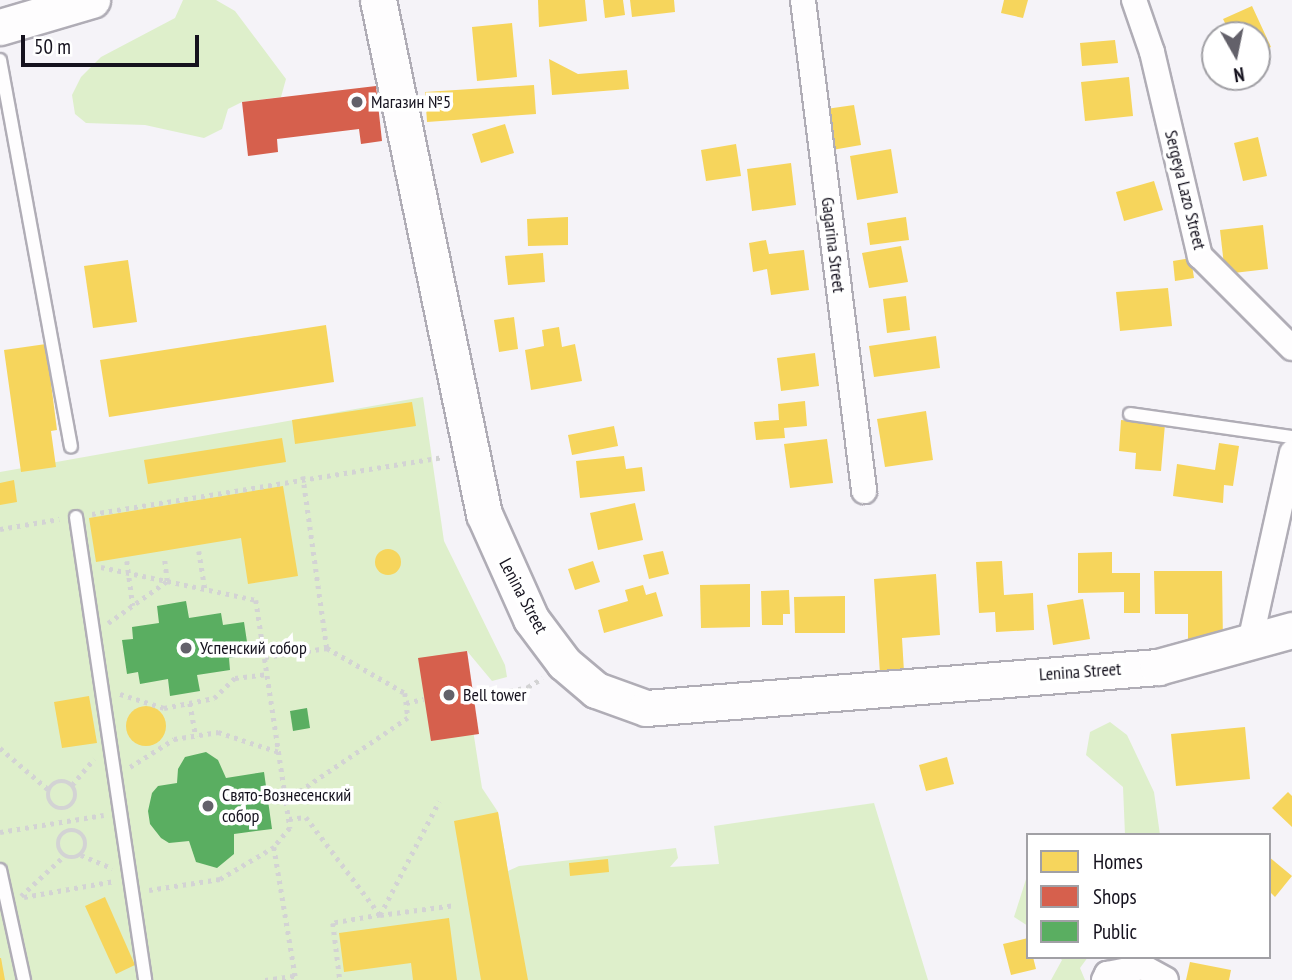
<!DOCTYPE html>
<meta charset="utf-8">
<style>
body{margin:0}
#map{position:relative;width:1292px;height:980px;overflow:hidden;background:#f5f3f8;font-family:"PT Sans Narrow",sans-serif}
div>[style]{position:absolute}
.green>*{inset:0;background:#deefcb}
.homes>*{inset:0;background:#f6d55c}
.round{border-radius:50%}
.shops>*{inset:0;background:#d6604d}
.public>*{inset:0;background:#5aae61}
.path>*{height:4.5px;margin-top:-2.25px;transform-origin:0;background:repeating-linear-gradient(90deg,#d3d3d4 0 3.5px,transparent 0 8.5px)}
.path>.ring{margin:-2.25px;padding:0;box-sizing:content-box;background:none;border:4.5px solid #d3d3d4;border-radius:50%}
.roads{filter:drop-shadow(2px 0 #b0adb6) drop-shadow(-2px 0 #b0adb6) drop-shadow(0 2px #b0adb6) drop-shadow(0 -2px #b0adb6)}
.lane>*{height:12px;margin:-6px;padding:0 6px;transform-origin:6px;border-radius:6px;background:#fefdfe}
.street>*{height:24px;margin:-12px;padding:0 12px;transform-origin:12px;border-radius:12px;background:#fefdfe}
.secondary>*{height:35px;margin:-17.5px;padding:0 17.5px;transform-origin:17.5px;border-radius:17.5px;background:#fefdfe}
.dots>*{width:19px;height:19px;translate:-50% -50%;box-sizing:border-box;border:4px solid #fff;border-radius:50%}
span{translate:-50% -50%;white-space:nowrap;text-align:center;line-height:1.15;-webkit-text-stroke:7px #fff;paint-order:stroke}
.poi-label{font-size:18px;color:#15121e}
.left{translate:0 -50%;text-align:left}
.street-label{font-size:18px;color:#15121e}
.legend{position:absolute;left:1026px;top:833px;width:245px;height:126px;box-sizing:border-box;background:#fff;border:2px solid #a1a0a5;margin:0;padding:9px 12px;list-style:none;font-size:21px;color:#15121e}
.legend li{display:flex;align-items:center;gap:14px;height:35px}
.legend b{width:35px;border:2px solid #a1a0a5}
.north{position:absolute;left:1201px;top:21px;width:70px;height:70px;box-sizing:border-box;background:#fff;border:2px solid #a1a0a5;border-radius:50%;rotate:171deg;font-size:19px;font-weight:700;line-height:28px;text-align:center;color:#15121e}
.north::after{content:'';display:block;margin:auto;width:24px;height:32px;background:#63616a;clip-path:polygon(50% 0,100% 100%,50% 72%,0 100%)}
.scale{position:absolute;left:21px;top:35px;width:178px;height:32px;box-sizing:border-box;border:4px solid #15121e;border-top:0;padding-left:9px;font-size:21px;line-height:24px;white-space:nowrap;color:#15121e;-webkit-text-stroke:5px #fff;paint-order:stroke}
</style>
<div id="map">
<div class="green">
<i style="clip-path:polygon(183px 0,216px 0,235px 11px,286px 79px,281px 97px,242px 102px,228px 109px,222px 129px,204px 138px,145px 125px,86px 123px,75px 114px,72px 95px,81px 77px,101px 57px,175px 18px)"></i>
<i style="clip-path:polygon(423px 397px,444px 541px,505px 665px,507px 677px,492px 681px,467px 651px,461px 652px,482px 788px,498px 812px,508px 871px,519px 866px,676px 848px,678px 858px,670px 867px,719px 864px,714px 826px,874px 803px,928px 980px,0 980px,0 472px)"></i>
<i style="clip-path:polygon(1110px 722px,1127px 735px,1154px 792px,1160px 835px,1125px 835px,1123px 787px,1086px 755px,1090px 732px)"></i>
<i style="clip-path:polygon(1028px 873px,1028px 926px,1014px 917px)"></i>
<i style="clip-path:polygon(1059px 957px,1088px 957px,1080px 968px,1085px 980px,1051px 980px,1062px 960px)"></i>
</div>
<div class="homes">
<i style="clip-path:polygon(538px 0,585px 0,587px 21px,539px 27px)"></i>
<i style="clip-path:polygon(603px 0,623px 0,625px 15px,605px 18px)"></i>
<i style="clip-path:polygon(630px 0,674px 0,675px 12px,632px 17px)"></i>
<i style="clip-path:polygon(1004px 0,1028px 0,1023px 18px,1001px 13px)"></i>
<i style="clip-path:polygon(1252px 6px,1271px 47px,1257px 53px,1257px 35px,1231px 35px,1223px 19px)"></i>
<i style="clip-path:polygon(512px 23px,517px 77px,477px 81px,472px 27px)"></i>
<i style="clip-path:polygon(1115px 40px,1118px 63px,1082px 66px,1080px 43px)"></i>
<i style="clip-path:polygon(549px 59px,578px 74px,627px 70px,629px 89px,552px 95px)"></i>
<i style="clip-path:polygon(1129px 77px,1133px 116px,1085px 121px,1081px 82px)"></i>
<i style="clip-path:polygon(534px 85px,536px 114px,427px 122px,425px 92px)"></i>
<i style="clip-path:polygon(854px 105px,861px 145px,832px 150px,826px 109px)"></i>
<i style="clip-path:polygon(505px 124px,514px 153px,481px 163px,472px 134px)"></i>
<i style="clip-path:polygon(1258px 137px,1267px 176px,1243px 181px,1234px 143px)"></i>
<i style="clip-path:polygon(736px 144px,741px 176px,706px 181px,701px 150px)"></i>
<i style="clip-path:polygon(891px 149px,898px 193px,857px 200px,850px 156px)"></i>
<i style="clip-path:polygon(791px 163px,796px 205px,752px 211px,747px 169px)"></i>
<i style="clip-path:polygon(1154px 181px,1163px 210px,1124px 221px,1116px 192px)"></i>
<i style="clip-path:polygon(568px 217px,568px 245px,528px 246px,527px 219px)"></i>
<i style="clip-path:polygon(906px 217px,909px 240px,870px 245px,867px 223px)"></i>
<i style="clip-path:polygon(1263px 225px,1268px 269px,1225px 274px,1220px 230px)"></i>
<i style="clip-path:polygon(766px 240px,769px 254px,804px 250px,809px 290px,771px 295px,767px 269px,753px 272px,749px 243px)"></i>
<i style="clip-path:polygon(901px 246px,908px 282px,869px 288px,862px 253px)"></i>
<i style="clip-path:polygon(543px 253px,545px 282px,508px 285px,505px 256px)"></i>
<i style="clip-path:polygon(1191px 258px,1194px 278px,1175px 281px,1173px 261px)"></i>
<i style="clip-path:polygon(128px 260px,137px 322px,93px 328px,84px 266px)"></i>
<i style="clip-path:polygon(1168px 288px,1172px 326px,1120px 331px,1116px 292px)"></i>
<i style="clip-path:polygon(906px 296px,910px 330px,887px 333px,883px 299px)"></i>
<i style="clip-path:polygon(514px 317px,518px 349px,499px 352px,494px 320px)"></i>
<i style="clip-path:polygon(326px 325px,334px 382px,109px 417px,100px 360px)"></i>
<i style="clip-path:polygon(559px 327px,562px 347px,575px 344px,582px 381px,531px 390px,525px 350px,544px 346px,542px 330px)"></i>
<i style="clip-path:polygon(936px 336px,940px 368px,874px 377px,869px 346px)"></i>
<i style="clip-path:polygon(46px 344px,57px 430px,51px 431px,56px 467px,21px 472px,4px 350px)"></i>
<i style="clip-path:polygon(815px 353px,819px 386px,781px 391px,777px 358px)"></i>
<i style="clip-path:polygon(805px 401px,807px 426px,784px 428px,785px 438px,756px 440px,754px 422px,779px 420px,778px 404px)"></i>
<i style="clip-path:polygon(412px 402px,416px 426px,295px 444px,292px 420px)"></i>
<i style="clip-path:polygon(926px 411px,933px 460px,885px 467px,877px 419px)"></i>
<i style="clip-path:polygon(1121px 420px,1165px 424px,1161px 471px,1135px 469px,1136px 453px,1119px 451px)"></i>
<i style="clip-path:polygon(614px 426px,618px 446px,572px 455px,568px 435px)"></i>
<i style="clip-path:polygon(282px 438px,286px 462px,148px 484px,144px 460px)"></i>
<i style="clip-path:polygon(827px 439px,833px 483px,790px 488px,784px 444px)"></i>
<i style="clip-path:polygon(1219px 443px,1239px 446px,1233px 486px,1224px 485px,1223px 503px,1173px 496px,1177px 464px,1215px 470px)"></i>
<i style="clip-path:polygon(624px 456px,626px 469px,642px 467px,645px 491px,580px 498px,576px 461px)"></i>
<i style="clip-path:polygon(14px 480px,17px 502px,0 505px,0 483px)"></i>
<i style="clip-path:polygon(283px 486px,298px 576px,248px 584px,241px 538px,96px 562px,89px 518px)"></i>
<i style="clip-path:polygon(635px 503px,643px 540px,598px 550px,590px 513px)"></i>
<i class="round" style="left:375px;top:549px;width:26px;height:26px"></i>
<i style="clip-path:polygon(663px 551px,669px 574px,649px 579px,643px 555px)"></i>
<i style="clip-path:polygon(1112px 552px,1112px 573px,1140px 573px,1140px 613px,1124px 613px,1124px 592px,1078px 593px,1078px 553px)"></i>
<i style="clip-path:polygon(593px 561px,600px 582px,575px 590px,568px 569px)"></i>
<i style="clip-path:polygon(1002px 561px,1004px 595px,1033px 593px,1034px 630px,996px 632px,995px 612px,979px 613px,976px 562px)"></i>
<i style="clip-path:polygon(1154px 571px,1222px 571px,1223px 643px,1188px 644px,1188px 614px,1155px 614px)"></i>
<i style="clip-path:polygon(936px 574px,940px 635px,902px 638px,904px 672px,880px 674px,874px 579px)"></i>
<i style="clip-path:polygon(750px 584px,750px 627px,701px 628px,700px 585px)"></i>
<i style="clip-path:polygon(643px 585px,646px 595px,656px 592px,663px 616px,604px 633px,598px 610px,628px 601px,625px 590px)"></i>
<i style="clip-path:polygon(789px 590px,790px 614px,783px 614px,783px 625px,762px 625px,761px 591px)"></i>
<i style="clip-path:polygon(845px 596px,845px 633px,795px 633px,794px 597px)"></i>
<i style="clip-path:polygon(1083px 599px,1090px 639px,1053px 645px,1047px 605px)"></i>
<i style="clip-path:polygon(89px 696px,97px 743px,62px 748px,54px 702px)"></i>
<i class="round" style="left:126px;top:706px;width:40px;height:40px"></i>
<i style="clip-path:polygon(1245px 727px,1250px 779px,1176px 786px,1171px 734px)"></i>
<i style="clip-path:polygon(947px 757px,954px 784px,926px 791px,919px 765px)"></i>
<i style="clip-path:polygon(1288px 792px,1292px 796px,1292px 827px,1272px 808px)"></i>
<i style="clip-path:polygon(498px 812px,508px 871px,528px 980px,481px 980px,454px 821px)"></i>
<i style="clip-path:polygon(1269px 857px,1292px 876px,1275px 897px,1269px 891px)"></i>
<i style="clip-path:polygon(608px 859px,609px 872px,570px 876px,569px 863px)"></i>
<i style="clip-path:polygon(105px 897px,135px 965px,116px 974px,85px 906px)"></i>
<i style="clip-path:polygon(449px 918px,457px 980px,413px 980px,411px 963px,344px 972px,339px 933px)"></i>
<i style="clip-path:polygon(1028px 938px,1028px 957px,1033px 957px,1036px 969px,1011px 975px,1003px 944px)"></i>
<i style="clip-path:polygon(0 958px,1px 958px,5px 980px,0 980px)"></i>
<i style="clip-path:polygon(1190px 962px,1231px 970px,1229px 980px,1186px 980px)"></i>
</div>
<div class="shops">
<i style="clip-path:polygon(376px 86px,382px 141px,361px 144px,359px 129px,277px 139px,278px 152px,248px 156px,242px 102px)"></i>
<i style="clip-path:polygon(467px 651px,479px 734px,431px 741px,418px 658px)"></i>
</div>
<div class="public">
<i style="clip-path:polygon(186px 601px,189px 618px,221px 613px,223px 625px,244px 622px,249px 655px,229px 658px,230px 670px,197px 675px,200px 691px,170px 696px,168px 679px,140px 684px,138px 672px,127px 674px,122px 640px,133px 639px,132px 627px,159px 623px,157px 606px)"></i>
<i style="clip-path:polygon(307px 708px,310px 728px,293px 731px,290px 711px)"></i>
<i style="clip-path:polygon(206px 752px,218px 760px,226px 778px,264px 772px,272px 829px,234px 834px,234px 854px,217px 868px,196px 862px,189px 841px,169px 843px,161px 838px,150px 824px,148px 811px,152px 793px,158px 786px,177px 783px,178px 769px,185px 757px)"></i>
</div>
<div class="path">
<i style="left:303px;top:476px;width:174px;rotate:82.1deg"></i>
<i style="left:92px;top:514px;width:356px;rotate:-9.2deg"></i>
<i style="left:0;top:529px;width:60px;rotate:-9.6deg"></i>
<i style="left:199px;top:551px;width:38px;rotate:81deg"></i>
<i style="left:127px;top:561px;width:45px;rotate:82.4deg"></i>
<i style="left:101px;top:567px;width:158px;rotate:12deg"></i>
<i style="left:256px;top:600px;width:231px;rotate:81.5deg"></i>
<i style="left:290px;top:828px;width:25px;rotate:130deg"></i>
<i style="left:274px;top:847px;width:135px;rotate:80.6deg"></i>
<i style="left:108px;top:623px;width:72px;rotate:-35.4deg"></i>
<i style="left:167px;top:581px;width:25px;rotate:-97deg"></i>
<i style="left:265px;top:657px;width:63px;rotate:-8.3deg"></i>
<i style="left:327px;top:648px;width:90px;rotate:30deg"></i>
<i style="left:405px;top:693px;width:25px;rotate:83deg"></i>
<i style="left:408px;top:718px;width:148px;rotate:145.8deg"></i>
<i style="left:473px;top:692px;width:20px;rotate:6deg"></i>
<i style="left:493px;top:694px;width:36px;rotate:-11deg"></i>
<i style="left:528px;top:687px;width:17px;rotate:-31deg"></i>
<i style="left:120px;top:694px;width:46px;rotate:17.7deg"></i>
<i style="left:164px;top:708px;width:51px;rotate:-11.3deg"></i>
<i style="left:214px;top:698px;width:29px;rotate:-44deg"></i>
<i style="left:235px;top:678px;width:33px;rotate:-7deg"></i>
<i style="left:190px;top:703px;width:34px;rotate:80deg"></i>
<i style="left:406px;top:703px;width:18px;rotate:-13deg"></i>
<i style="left:0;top:748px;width:65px;rotate:40.6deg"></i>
<i style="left:130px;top:767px;width:52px;rotate:-32.5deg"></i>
<i style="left:174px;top:739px;width:45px;rotate:-9deg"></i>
<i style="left:218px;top:732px;width:64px;rotate:18.2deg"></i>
<i class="ring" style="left:48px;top:781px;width:23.5px;height:23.5px"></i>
<i style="left:72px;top:785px;width:34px;rotate:-50deg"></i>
<i style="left:289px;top:819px;width:17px;rotate:-7deg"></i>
<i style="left:306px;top:817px;width:123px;rotate:52.9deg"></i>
<i style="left:380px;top:915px;width:48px;rotate:170.3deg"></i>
<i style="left:333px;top:923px;width:57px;rotate:83deg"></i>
<i class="ring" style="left:58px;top:830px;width:23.5px;height:23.5px"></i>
<i style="left:0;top:832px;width:105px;rotate:-9.3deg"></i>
<i style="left:81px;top:855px;width:34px;rotate:23deg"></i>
<i style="left:149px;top:890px;width:72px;rotate:-8.8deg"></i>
<i style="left:220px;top:879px;width:63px;rotate:-30.7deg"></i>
<i style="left:21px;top:896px;width:59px;rotate:-42.9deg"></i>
<i style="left:24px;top:897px;width:92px;rotate:-10deg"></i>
<i style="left:380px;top:915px;width:128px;rotate:-62.6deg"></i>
<i style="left:380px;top:915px;width:76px;rotate:-7.6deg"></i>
<i style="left:265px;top:980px;width:30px;rotate:-8deg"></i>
</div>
<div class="roads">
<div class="lane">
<i style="left:0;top:60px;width:393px;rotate:79.6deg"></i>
<i style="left:1130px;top:414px;width:164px;rotate:8.1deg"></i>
<i style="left:76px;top:517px;width:468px;rotate:81.5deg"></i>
<i style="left:0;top:870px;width:113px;rotate:77.7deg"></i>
</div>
<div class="street">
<i style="left:803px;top:0;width:495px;rotate:82.9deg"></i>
<i style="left:1134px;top:0;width:55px;rotate:70.9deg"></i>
<i style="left:1152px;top:52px;width:210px;rotate:76.8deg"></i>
<i style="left:1200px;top:256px;width:130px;rotate:45deg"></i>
<i style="left:1250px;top:642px;width:194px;rotate:-77.5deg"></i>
<i style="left:1104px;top:980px;width:7px;rotate:-63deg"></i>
<i style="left:1107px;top:974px;width:37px;rotate:-11deg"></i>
<i style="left:1143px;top:967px;width:26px;rotate:29deg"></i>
</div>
<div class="secondary">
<i style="left:378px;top:0;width:525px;rotate:78.35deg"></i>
<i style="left:484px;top:514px;width:115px;rotate:65.9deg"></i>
<i style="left:531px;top:619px;width:55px;rotate:53.1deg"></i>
<i style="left:564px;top:663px;width:42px;rotate:40.2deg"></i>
<i style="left:596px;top:690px;width:53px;rotate:19.8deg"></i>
<i style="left:646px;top:708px;width:514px;rotate:-4.58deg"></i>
<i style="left:1158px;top:667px;width:139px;rotate:-15.4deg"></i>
<i style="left:0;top:27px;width:96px;rotate:-16.4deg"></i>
</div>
</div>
<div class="dots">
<i style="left:357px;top:102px;background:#63616a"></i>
<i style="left:186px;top:648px;background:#63616a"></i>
<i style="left:449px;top:695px;background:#63616a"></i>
<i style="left:208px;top:806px;background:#63616a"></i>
</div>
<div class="poi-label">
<span class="left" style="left:371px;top:102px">Магазин №5</span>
<span class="left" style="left:200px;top:648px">Успенский собор</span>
<span class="left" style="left:463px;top:695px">Bell tower</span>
<span class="left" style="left:222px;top:806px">Свято-Вознесенский<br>собор</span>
</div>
<div class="street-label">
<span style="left:1185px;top:190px;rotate:76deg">Sergeya Lazo Street</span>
<span style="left:833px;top:245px;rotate:83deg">Gagarina Street</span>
<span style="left:523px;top:596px;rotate:62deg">Lenina Street</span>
<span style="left:1080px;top:672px;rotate:-4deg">Lenina Street</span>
</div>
<ul class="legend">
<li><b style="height:19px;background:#f6d55c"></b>Homes</li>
<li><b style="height:19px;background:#d6604d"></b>Shops</li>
<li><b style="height:19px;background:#5aae61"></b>Public</li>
</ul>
<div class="north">N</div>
<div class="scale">50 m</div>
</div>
